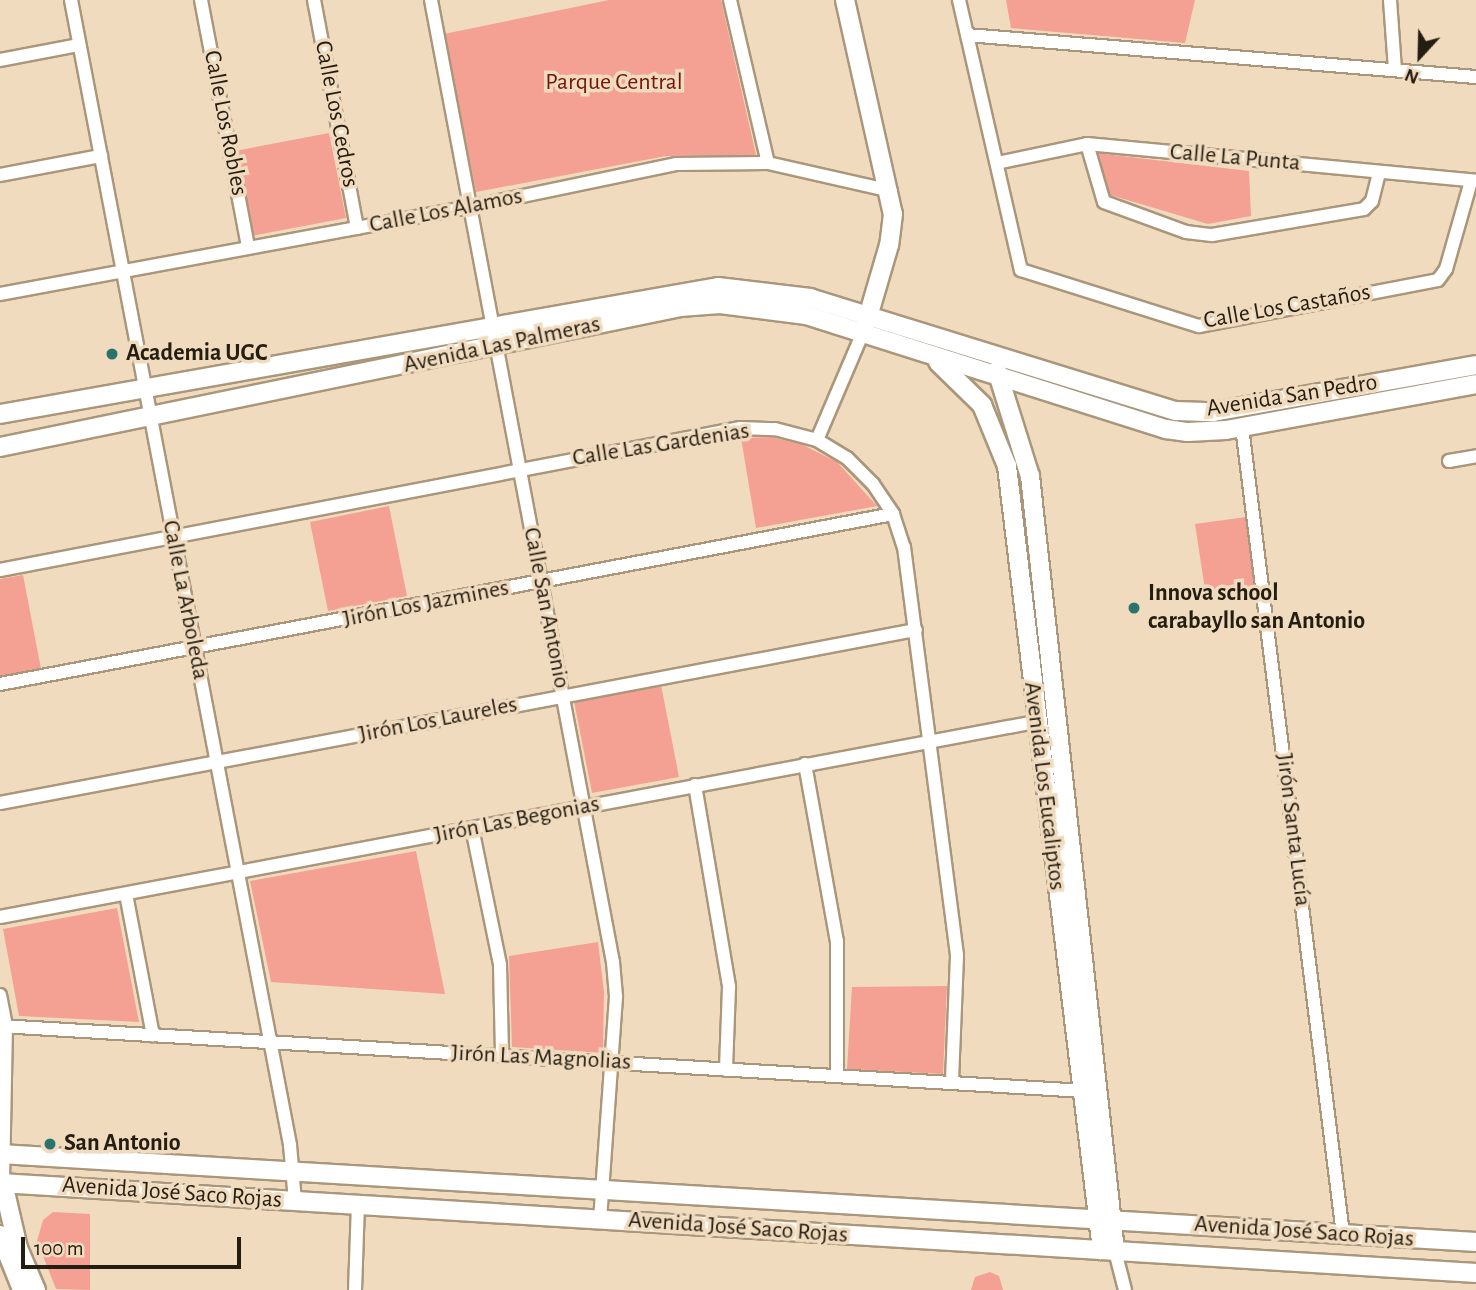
<!DOCTYPE html>
<meta charset="utf-8">
<style>
body{margin:0}
#map{position:relative;width:1476px;height:1290px;overflow:hidden;background:#f0dbbe;font-family:"Alegreya Sans",sans-serif}
div>[style]{position:absolute}
.green>*{inset:0;background:#f4a193}
.roads{filter:drop-shadow(2px 0 #aa967b) drop-shadow(-2px 0 #aa967b) drop-shadow(0 2px #aa967b) drop-shadow(0 -2px #aa967b)}
.street>*{height:12px;margin:-6px;padding:0 6px;transform-origin:6px;border-radius:6px;background:#fff}
.secondary>*{height:18px;margin:-9px;padding:0 9px;transform-origin:9px;border-radius:9px;background:#fff}
.dots>*{width:19px;height:19px;translate:-50% -50%;box-sizing:border-box;border:4px solid #f0dbbe;border-radius:50%}
span{translate:-50% -50%;white-space:nowrap;text-align:center;line-height:1.15;-webkit-text-stroke:7px #f0dbbe;paint-order:stroke}
.park-label{font-size:24px;color:#71150d}
.street-label{font-size:24px;color:#241d12}
.poi-label{font-size:24px;color:#241d12;font-weight:700}
.left{translate:0 -50%;text-align:left}
.north{position:absolute;left:1385px;top:21px;width:70px;height:70px;-webkit-text-stroke:5px #f0dbbe;paint-order:stroke;rotate:202deg;font-size:19px;font-weight:700;line-height:28px;text-align:center;color:#241d12}
.north::after{content:'';display:block;margin:auto;width:24px;height:32px;background:#241d12;clip-path:polygon(50% 0,100% 100%,50% 72%,0 100%)}
.scale{position:absolute;left:21px;top:1237px;width:220px;height:32px;box-sizing:border-box;border:4px solid #241d12;border-top:0;padding-left:9px;font-size:21px;line-height:24px;white-space:nowrap;color:#241d12;-webkit-text-stroke:5px #f0dbbe;paint-order:stroke}
</style>
<div id="map">
<div class="green">
<i style="clip-path:polygon(609px 0,721px 0,756px 155px,666px 156px,476px 192px,444px 34px)"></i>
<i style="clip-path:polygon(1006px 0,1195px 0,1185px 43px,1011px 28px)"></i>
<i style="clip-path:polygon(329px 133px,346px 218px,252px 236px,235px 151px)"></i>
<i style="clip-path:polygon(1096px 153px,1249px 171px,1251px 216px,1208px 224px,1107px 194px)"></i>
<i style="clip-path:polygon(771px 437px,803px 445px,837px 462px,877px 506px,756px 528px,741px 438px)"></i>
<i style="clip-path:polygon(389px 506px,407px 596px,328px 611px,310px 522px)"></i>
<i style="clip-path:polygon(1246px 517px,1257px 589px,1206px 596px,1195px 524px)"></i>
<i style="clip-path:polygon(23px 575px,41px 669px,0 677px,0 579px)"></i>
<i style="clip-path:polygon(661px 685px,679px 777px,592px 793px,574px 701px)"></i>
<i style="clip-path:polygon(416px 851px,445px 994px,271px 982px,250px 881px)"></i>
<i style="clip-path:polygon(117px 908px,139px 1022px,19px 1016px,3px 929px)"></i>
<i style="clip-path:polygon(598px 942px,604px 992px,603px 1053px,512px 1047px,509px 956px)"></i>
<i style="clip-path:polygon(947px 986px,943px 1074px,847px 1069px,852px 987px)"></i>
<i style="clip-path:polygon(53px 1212px,90px 1214px,90px 1290px,56px 1289px,37px 1241px,43px 1220px)"></i>
<i style="clip-path:polygon(990px 1272px,999px 1276px,1003px 1290px,971px 1290px,975px 1277px)"></i>
</div>
<div class="roads">
<div class="street">
<i style="left:71px;top:0;width:1166px;rotate:79.17deg"></i>
<i style="left:290px;top:1145px;width:56px;rotate:84.9deg"></i>
<i style="left:201px;top:0;width:251px;rotate:79.2deg"></i>
<i style="left:314px;top:0;width:232px;rotate:79.3deg"></i>
<i style="left:431px;top:0;width:979px;rotate:79.29deg"></i>
<i style="left:613px;top:962px;width:35px;rotate:85deg"></i>
<i style="left:616px;top:997px;width:223px;rotate:94.1deg"></i>
<i style="left:730px;top:0;width:167px;rotate:76.9deg"></i>
<i style="left:959px;top:0;width:277px;rotate:77.1deg"></i>
<i style="left:1021px;top:270px;width:187px;rotate:17.5deg"></i>
<i style="left:1199px;top:326px;width:243px;rotate:-10.9deg"></i>
<i style="left:1438px;top:280px;width:14px;rotate:-54deg"></i>
<i style="left:1446px;top:269px;width:91px;rotate:-74.1deg"></i>
<i style="left:1390px;top:0;width:70px;rotate:85.9deg"></i>
<i style="left:967px;top:35px;width:511px;rotate:4.72deg"></i>
<i style="left:0;top:60px;width:80px;rotate:-10.8deg"></i>
<i style="left:1087px;top:144px;width:60px;rotate:73.7deg"></i>
<i style="left:1104px;top:202px;width:87px;rotate:20.1deg"></i>
<i style="left:1186px;top:232px;width:26px;rotate:7deg"></i>
<i style="left:1212px;top:235px;width:154px;rotate:-9.7deg"></i>
<i style="left:1364px;top:209px;width:11px;rotate:-45deg"></i>
<i style="left:1372px;top:201px;width:30px;rotate:-76deg"></i>
<i style="left:997px;top:163px;width:92px;rotate:-11.9deg"></i>
<i style="left:1087px;top:144px;width:391px;rotate:5.4deg"></i>
<i style="left:0;top:175px;width:103px;rotate:-10.7deg"></i>
<i style="left:0;top:294px;width:478px;rotate:-10.5deg"></i>
<i style="left:470px;top:207px;width:210px;rotate:-11.8deg"></i>
<i style="left:676px;top:164px;width:92px;rotate:-0.6deg"></i>
<i style="left:768px;top:163px;width:126px;rotate:12.8deg"></i>
<i style="left:1242px;top:427px;width:813px;rotate:82.87deg"></i>
<i style="left:817px;top:440px;width:117px;rotate:-66.9deg"></i>
<i style="left:1449px;top:461px;width:27px;rotate:-10deg"></i>
<i style="left:0;top:570px;width:754px;rotate:-10.86deg"></i>
<i style="left:740px;top:428px;width:35px;rotate:2deg"></i>
<i style="left:775px;top:429px;width:43px;rotate:14.7deg"></i>
<i style="left:817px;top:440px;width:35px;rotate:31deg"></i>
<i style="left:847px;top:458px;width:37px;rotate:45deg"></i>
<i style="left:873px;top:484px;width:36px;rotate:56deg"></i>
<i style="left:893px;top:514px;width:35px;rotate:72deg"></i>
<i style="left:904px;top:547px;width:412px;rotate:82.6deg"></i>
<i style="left:957px;top:956px;width:127px;rotate:92.3deg"></i>
<i style="left:0;top:684px;width:909px;rotate:-10.78deg"></i>
<i style="left:805px;top:764px;width:180px;rotate:79.8deg"></i>
<i style="left:837px;top:941px;width:135px;rotate:90deg"></i>
<i style="left:695px;top:785px;width:205px;rotate:80.4deg"></i>
<i style="left:729px;top:987px;width:83px;rotate:92.1deg"></i>
<i style="left:0;top:803px;width:932px;rotate:-10.7deg"></i>
<i style="left:472px;top:828px;width:140px;rotate:78.4deg"></i>
<i style="left:500px;top:965px;width:91px;rotate:88.7deg"></i>
<i style="left:126px;top:894px;width:144px;rotate:79.2deg"></i>
<i style="left:0;top:917px;width:1053px;rotate:-10.67deg"></i>
<i style="left:0;top:995px;width:32px;rotate:79deg"></i>
<i style="left:6px;top:1026px;width:157px;rotate:91.1deg"></i>
<i style="left:0;top:1026px;width:1085px;rotate:3.43deg"></i>
<i style="left:1115px;top:1251px;width:40px;rotate:75.6deg"></i>
<i style="left:355px;top:1290px;width:85px;rotate:-88deg"></i>
</div>
<div class="secondary">
<i style="left:845px;top:0;width:219px;rotate:77.4deg"></i>
<i style="left:893px;top:214px;width:31px;rotate:97deg"></i>
<i style="left:889px;top:245px;width:85px;rotate:106.3deg"></i>
<i style="left:938px;top:362px;width:62px;rotate:44.3deg"></i>
<i style="left:982px;top:405px;width:66px;rotate:67.7deg"></i>
<i style="left:1007px;top:466px;width:790px;rotate:83.09deg"></i>
<i style="left:997px;top:371px;width:110px;rotate:72.6deg"></i>
<i style="left:1030px;top:476px;width:780px;rotate:83.74deg"></i>
<i style="left:0;top:414px;width:729px;rotate:-10.03deg"></i>
<i style="left:718px;top:287px;width:93px;rotate:6.8deg"></i>
<i style="left:810px;top:298px;width:383px;rotate:17.2deg"></i>
<i style="left:1176px;top:411px;width:37px;rotate:2deg"></i>
<i style="left:1213px;top:412px;width:267px;rotate:-10.1deg"></i>
<i style="left:0;top:447px;width:694px;rotate:-11.63deg"></i>
<i style="left:680px;top:307px;width:40px;rotate:-4.3deg"></i>
<i style="left:720px;top:304px;width:87px;rotate:7.3deg"></i>
<i style="left:806px;top:315px;width:378px;rotate:17.6deg"></i>
<i style="left:1166px;top:429px;width:22px;rotate:8deg"></i>
<i style="left:1188px;top:432px;width:38px;rotate:-3deg"></i>
<i style="left:1226px;top:430px;width:254px;rotate:-10.4deg"></i>
<i style="left:0;top:1154px;width:1479px;rotate:3.41deg"></i>
<i style="left:0;top:1183px;width:1479px;rotate:3.49deg"></i>
<i style="left:3px;top:1183px;width:67px;rotate:77deg"></i>
<i style="left:18px;top:1248px;width:46px;rotate:66.8deg"></i>
<i style="left:0;top:1235px;width:56px;rotate:68deg"></i>
</div>
</div>
<div class="dots">
<i style="left:112px;top:354px;background:#2b746d"></i>
<i style="left:1134px;top:608px;background:#2b746d"></i>
<i style="left:50px;top:1144px;background:#2b746d"></i>
</div>
<div class="park-label">
<span style="left:614px;top:83px">Parque Central</span>
</div>
<div class="street-label">
<span style="left:336px;top:114px;rotate:79deg">Calle Los Cedros</span>
<span style="left:225px;top:123px;rotate:79deg">Calle Los Robles</span>
<span style="left:1235px;top:158px;rotate:5deg">Calle La Punta</span>
<span style="left:446px;top:211px;rotate:-11deg">Calle Los Alamos</span>
<span style="left:1287px;top:307px;rotate:-10deg">Calle Los Castaños</span>
<span style="left:502px;top:345px;rotate:-12deg">Avenida Las Palmeras</span>
<span style="left:1292px;top:396px;rotate:-9deg">Avenida San Pedro</span>
<span style="left:661px;top:445px;rotate:-9deg">Calle Las Gardenias</span>
<span style="left:185px;top:600px;rotate:79deg">Calle La Arboleda</span>
<span style="left:426px;top:604px;rotate:-11deg">Jirón Los Jazmines</span>
<span style="left:546px;top:608px;rotate:79deg">Calle San Antonio</span>
<span style="left:438px;top:720px;rotate:-11deg">Jirón Los Laureles</span>
<span style="left:1044px;top:786px;rotate:83deg">Avenida Los Eucaliptos</span>
<span style="left:517px;top:820px;rotate:-11deg">Jirón Las Begonias</span>
<span style="left:1293px;top:830px;rotate:83deg">Jirón Santa Lucía</span>
<span style="left:541px;top:1058px;rotate:3deg">Jirón Las Magnolias</span>
<span style="left:172px;top:1193px;rotate:4deg">Avenida José Saco Rojas</span>
<span style="left:738px;top:1228px;rotate:4deg">Avenida José Saco Rojas</span>
<span style="left:1304px;top:1232px;rotate:4deg">Avenida José Saco Rojas</span>
</div>
<div class="poi-label">
<span class="left" style="left:126px;top:354px">Academia UGC</span>
<span class="left" style="left:1148px;top:608px">Innova school<br>carabayllo san Antonio</span>
<span class="left" style="left:64px;top:1144px">San Antonio</span>
</div>
<div class="north">N</div>
<div class="scale">100 m</div>
</div>
